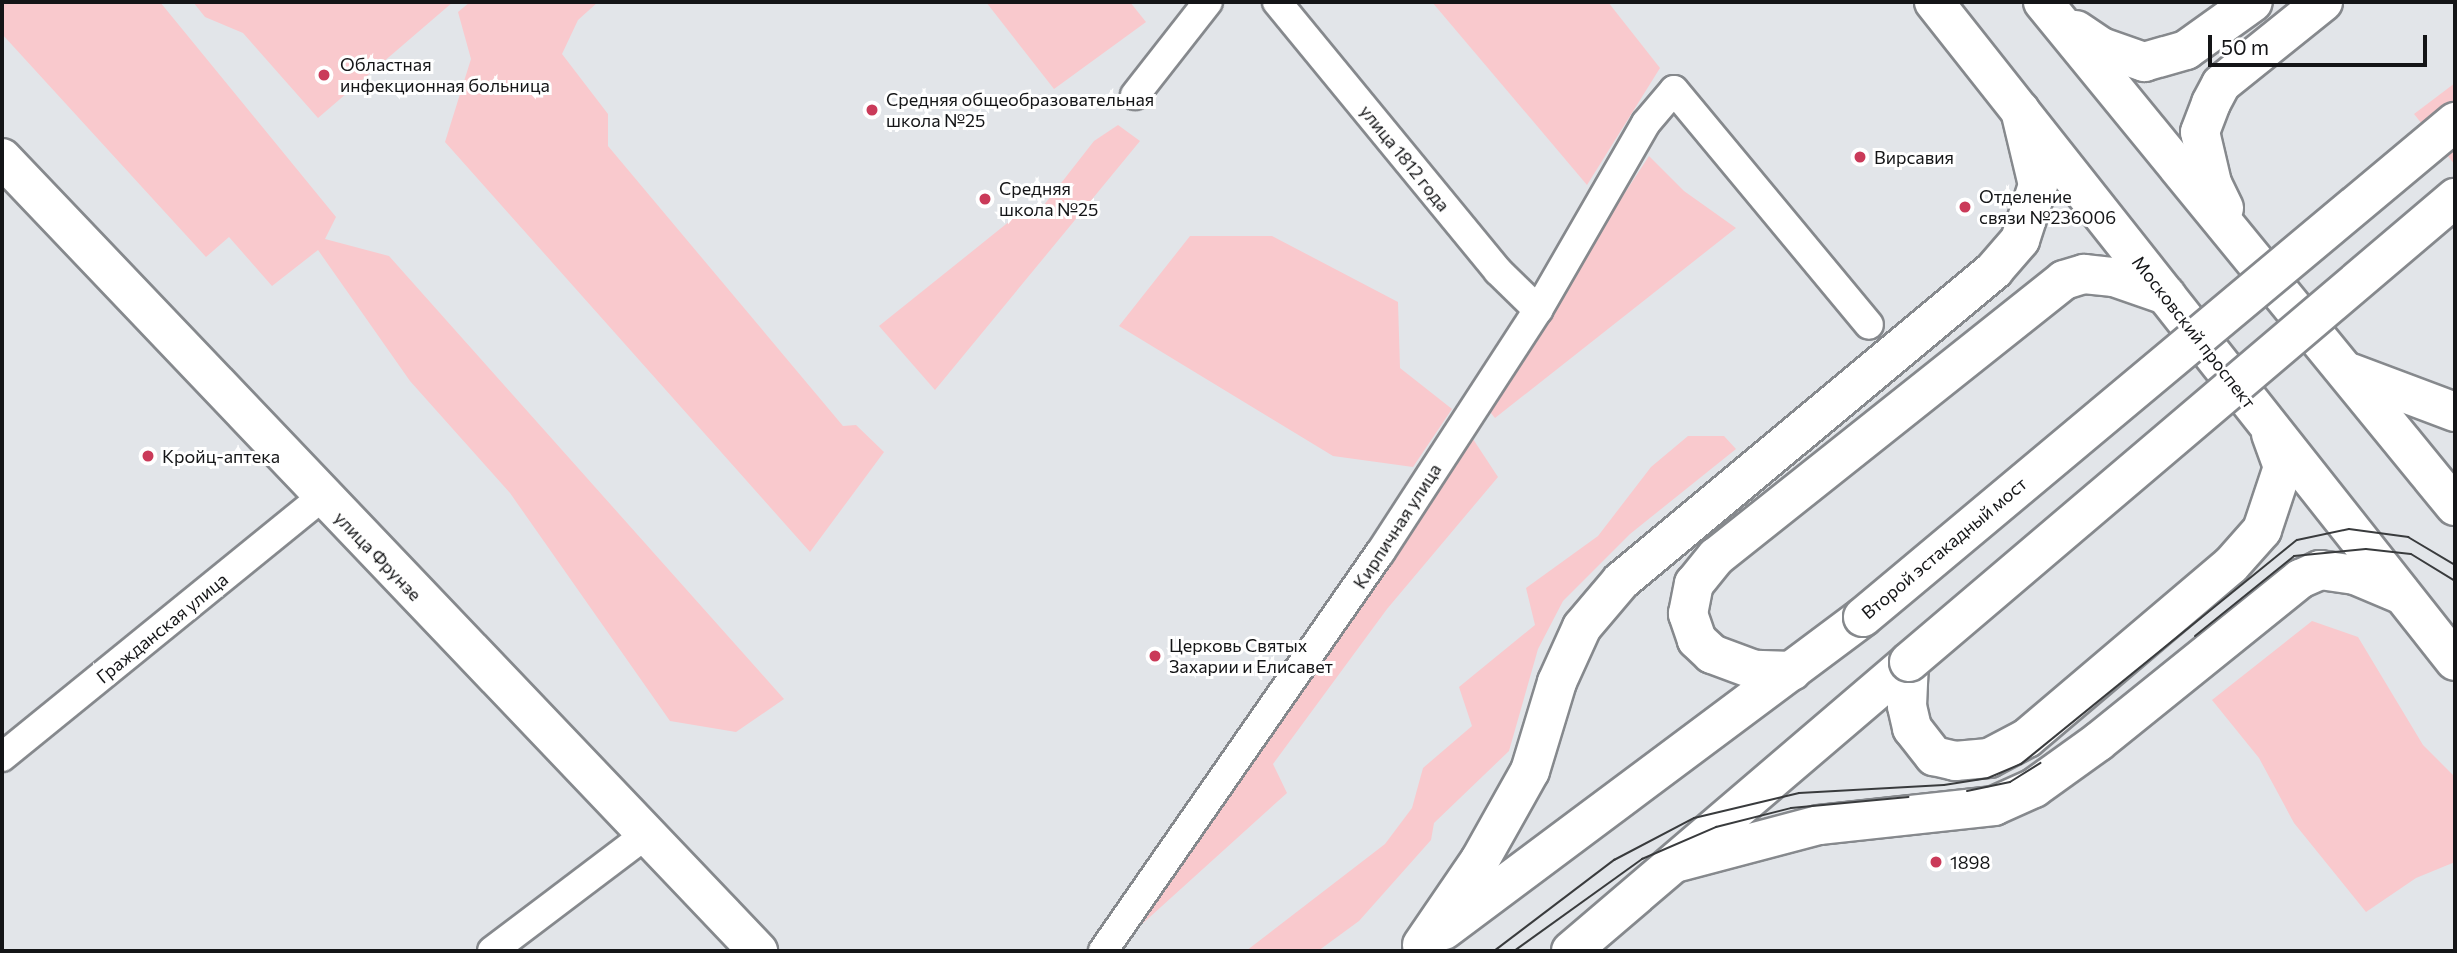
<!DOCTYPE html>
<meta charset="utf-8">
<style>
body{margin:0}
#map{position:relative;width:2457px;height:953px;overflow:hidden;background:#e2e5e9;font-family:Commissioner,sans-serif}
div>[style]{position:absolute}
.green>*{inset:0;background:#f9c9cd}
.roads{filter:drop-shadow(2px 0 #86898d) drop-shadow(-2px 0 #86898d) drop-shadow(0 2px #86898d) drop-shadow(0 -2px #86898d)}
.street>*{height:28px;margin:-14px;padding:0 14px;transform-origin:14px;border-radius:14px;background:#fff}
.secondary>*{height:38px;margin:-19px;padding:0 19px;transform-origin:19px;border-radius:19px;background:#fff}
.primary>*{height:38px;margin:-19px;padding:0 19px;transform-origin:19px;border-radius:19px;background:#fff}
.tram>*{height:2px;margin:-1px;padding:0 1px;transform-origin:1px;border-radius:1px;background:#393b3d}
.bridges{filter:drop-shadow(2px 0 #86898d) drop-shadow(-2px 0 #86898d) drop-shadow(0 2px #86898d) drop-shadow(0 -2px #86898d)}
.primary-bridge>*{height:38px;margin:-19px;padding:0 19px;transform-origin:19px;border-radius:19px;background:#fff}
.dots>*{width:19px;height:19px;translate:-50% -50%;box-sizing:border-box;border:4px solid #fff;border-radius:50%}
span{translate:-50% -50%;white-space:nowrap;text-align:center;line-height:1.15;-webkit-text-stroke:6px #fff;paint-order:stroke}
.poi-label{font-size:18px;color:#141517}
.left{translate:0 -50%;text-align:left}
.street-label{font-size:18px;color:#141517}
.frame{position:absolute;inset:0;border:4px solid #141517;pointer-events:none}
.scale{position:absolute;left:2208px;top:35px;width:219px;height:32px;box-sizing:border-box;border:4px solid #141517;border-top:0;padding-left:9px;font-size:21px;line-height:24px;white-space:nowrap;color:#141517;-webkit-text-stroke:5px #fff;paint-order:stroke}
</style>
<div id="map">
<div class="green">
<i style="clip-path:polygon(2px 2px,160px 2px,336px 217px,325px 239px,389px 256px,784px 699px,736px 732px,670px 721px,510px 493px,410px 381px,318px 250px,272px 286px,229px 237px,206px 257px,2px 34px)"></i>
<i style="clip-path:polygon(193px 2px,453px 2px,318px 118px,243px 33px,205px 17px)"></i>
<i style="clip-path:polygon(470px 2px,598px 2px,578px 20px,562px 54px,608px 114px,608px 146px,843px 426px,856px 425px,884px 452px,810px 552px,445px 142px,471px 59px,458px 12px)"></i>
<i style="clip-path:polygon(986px 2px,1130px 2px,1146px 22px,1054px 89px)"></i>
<i style="clip-path:polygon(1432px 2px,1608px 2px,1660px 68px,1587px 185px)"></i>
<i style="clip-path:polygon(2455px 83px,2455px 165px,2414px 114px)"></i>
<i style="clip-path:polygon(1118px 125px,1140px 141px,935px 390px,879px 326px,1030px 205px,1040px 210px,1094px 141px)"></i>
<i style="clip-path:polygon(1649px 156px,1684px 191px,1736px 228px,1495px 418px,1485px 406px)"></i>
<i style="clip-path:polygon(1190px 236px,1272px 236px,1398px 302px,1400px 368px,1452px 409px,1413px 467px,1333px 456px,1119px 326px)"></i>
<i style="clip-path:polygon(1688px 436px,1724px 436px,1736px 449px,1630px 534px,1563px 601px,1538px 649px,1509px 751px,1434px 823px,1431px 840px,1359px 921px,1318px 951px,1246px 951px,1385px 844px,1412px 808px,1423px 768px,1472px 726px,1459px 687px,1535px 625px,1526px 588px,1598px 536px,1651px 467px)"></i>
<i style="clip-path:polygon(1473px 439px,1498px 477px,1387px 609px,1273px 764px,1287px 793px,1120px 944px)"></i>
<i style="clip-path:polygon(2312px 621px,2358px 637px,2423px 745px,2455px 777px,2455px 862px,2416px 878px,2366px 912px,2294px 823px,2259px 758px,2212px 700px)"></i>
</div>
<div class="roads">
<div class="street">
<i style="left:1277px;top:2px;width:348px;rotate:50.6deg"></i>
<i style="left:1498px;top:271px;width:56px;rotate:44.3deg"></i>
<i style="left:1135px;top:95px;width:118px;rotate:-51.9deg"></i>
<i style="left:2px;top:757px;width:411px;rotate:-39.1deg"></i>
<i style="left:492px;top:951px;width:191px;rotate:-37.1deg"></i>
<i style="left:1103px;top:951px;width:485px;rotate:-55.2deg"></i>
<i style="left:1380px;top:553px;width:290px;rotate:-57deg"></i>
<i style="left:1538px;top:310px;width:216px;rotate:-60deg"></i>
<i style="left:1646px;top:123px;width:43px;rotate:-49.7deg"></i>
<i style="left:1674px;top:90px;width:305px;rotate:50.3deg"></i>
</div>
<div class="secondary">
<i style="left:2px;top:158px;width:1096px;rotate:46.37deg"></i>
</div>
<div class="primary">
<i style="left:1934px;top:2px;width:840px;rotate:51.67deg"></i>
<i style="left:2043px;top:2px;width:651px;rotate:50.74deg"></i>
<i style="left:2076px;top:30px;width:30px;rotate:34deg"></i>
<i style="left:2101px;top:47px;width:46px;rotate:19.2deg"></i>
<i style="left:2144px;top:62px;width:44px;rotate:-15.9deg"></i>
<i style="left:2186px;top:50px;width:82px;rotate:-35.6deg"></i>
<i style="left:2224px;top:208px;width:28px;rotate:-116deg"></i>
<i style="left:2212px;top:183px;width:52px;rotate:-103.2deg"></i>
<i style="left:2200px;top:132px;width:31px;rotate:-69deg"></i>
<i style="left:2211px;top:103px;width:21px;rotate:-62deg"></i>
<i style="left:2221px;top:84px;width:131px;rotate:-38.8deg"></i>
<i style="left:2351px;top:373px;width:111px;rotate:20.6deg"></i>
<i style="left:1909px;top:662px;width:44px;rotate:92.6deg"></i>
<i style="left:1907px;top:706px;width:23px;rotate:77deg"></i>
<i style="left:1912px;top:728px;width:36px;rotate:52deg"></i>
<i style="left:1934px;top:756px;width:22px;rotate:13deg"></i>
<i style="left:1955px;top:761px;width:34px;rotate:-5deg"></i>
<i style="left:1989px;top:758px;width:43px;rotate:-27.8deg"></i>
<i style="left:2027px;top:738px;width:267px;rotate:-40.3deg"></i>
<i style="left:2231px;top:565px;width:47px;rotate:-48.5deg"></i>
<i style="left:2262px;top:530px;width:66px;rotate:-71.6deg"></i>
<i style="left:2283px;top:467px;width:35px;rotate:-110deg"></i>
<i style="left:1792px;top:671px;width:37px;rotate:-178deg"></i>
<i style="left:1755px;top:670px;width:46px;rotate:-159.6deg"></i>
<i style="left:1712px;top:654px;width:21px;rotate:-137deg"></i>
<i style="left:1697px;top:640px;width:28px;rotate:-109deg"></i>
<i style="left:1688px;top:614px;width:31px;rotate:-79deg"></i>
<i style="left:1694px;top:584px;width:35px;rotate:-51deg"></i>
<i style="left:1716px;top:557px;width:445px;rotate:-38.5deg"></i>
<i style="left:2064px;top:280px;width:21px;rotate:-17deg"></i>
<i style="left:2084px;top:274px;width:30px;rotate:6deg"></i>
<i style="left:2114px;top:277px;width:55px;rotate:19.1deg"></i>
<i style="left:1679px;top:862px;width:145px;rotate:-14.8deg"></i>
<i style="left:1819px;top:825px;width:176px;rotate:-6.2deg"></i>
<i style="left:1994px;top:806px;width:44px;rotate:-24.2deg"></i>
<i style="left:2034px;top:788px;width:79px;rotate:-35.7deg"></i>
<i style="left:2098px;top:742px;width:260px;rotate:-38.9deg"></i>
<i style="left:2300px;top:579px;width:22px;rotate:-24deg"></i>
<i style="left:2320px;top:570px;width:35px;rotate:8deg"></i>
<i style="left:2355px;top:575px;width:49px;rotate:22.9deg"></i>
<i style="left:1444px;top:930px;width:523px;rotate:-36.76deg"></i>
<i style="left:1422px;top:945px;width:103px;rotate:-55.7deg"></i>
<i style="left:1480px;top:860px;width:102px;rotate:-60.7deg"></i>
<i style="left:1530px;top:771px;width:93px;rotate:-73.1deg"></i>
<i style="left:1557px;top:682px;width:60px;rotate:-65.6deg"></i>
<i style="left:1582px;top:627px;width:60px;rotate:-49.7deg"></i>
<i style="left:1621px;top:581px;width:486px;rotate:-39.8deg"></i>
<i style="left:1994px;top:270px;width:40px;rotate:-49deg"></i>
<i style="left:2020px;top:240px;width:58px;rotate:-71.9deg"></i>
<i style="left:2038px;top:185px;width:77px;rotate:-103.5deg"></i>
<i style="left:1571px;top:951px;width:445px;rotate:-40.5deg"></i>
</div>
</div>
<div class="tram">
<i style="left:2195px;top:636px;width:127px;rotate:-38.9deg"></i>
<i style="left:2294px;top:556px;width:72px;rotate:-5.6deg"></i>
<i style="left:2366px;top:549px;width:45px;rotate:6.3deg"></i>
<i style="left:2411px;top:554px;width:52px;rotate:31.5deg"></i>
<i style="left:1967px;top:791px;width:44px;rotate:-11.8deg"></i>
<i style="left:2010px;top:782px;width:36px;rotate:-32deg"></i>
<i style="left:1494px;top:951px;width:151px;rotate:-37.2deg"></i>
<i style="left:1614px;top:860px;width:90px;rotate:-27.7deg"></i>
<i style="left:1694px;top:818px;width:108px;rotate:-13.4deg"></i>
<i style="left:1799px;top:793px;width:145px;rotate:-3.2deg"></i>
<i style="left:1944px;top:785px;width:45px;rotate:-9deg"></i>
<i style="left:1988px;top:778px;width:36px;rotate:-23deg"></i>
<i style="left:2021px;top:764px;width:355px;rotate:-39.1deg"></i>
<i style="left:2297px;top:540px;width:53px;rotate:-11.9deg"></i>
<i style="left:2349px;top:529px;width:60px;rotate:7.7deg"></i>
<i style="left:2408px;top:537px;width:55px;rotate:30.8deg"></i>
<i style="left:1514px;top:951px;width:158px;rotate:-35.7deg"></i>
<i style="left:1642px;top:859px;width:81px;rotate:-23.4deg"></i>
<i style="left:1716px;top:827px;width:77px;rotate:-14.2deg"></i>
<i style="left:1791px;top:808px;width:118px;rotate:-5.4deg"></i>
</div>
<div class="bridges">
<div class="primary-bridge">
<i style="left:1863px;top:617px;width:772px;rotate:-39.9deg"></i>
<i style="left:1909px;top:662px;width:717px;rotate:-40.36deg"></i>
</div>
</div>
<div class="dots">
<i style="left:324px;top:75px;background:#ca3a59"></i>
<i style="left:872px;top:110px;background:#ca3a59"></i>
<i style="left:1860px;top:157px;background:#ca3a59"></i>
<i style="left:985px;top:199px;background:#ca3a59"></i>
<i style="left:1965px;top:207px;background:#ca3a59"></i>
<i style="left:148px;top:456px;background:#ca3a59"></i>
<i style="left:1155px;top:656px;background:#ca3a59"></i>
<i style="left:1936px;top:862px;background:#ca3a59"></i>
</div>
<div class="poi-label">
<span class="left" style="left:340px;top:75px">Областная<br>инфекционная больница</span>
<span class="left" style="left:886px;top:110px">Средняя общеобразовательная<br>школа №25</span>
<span class="left" style="left:1874px;top:157px">Вирсавия</span>
<span class="left" style="left:999px;top:199px">Средняя<br>школа №25</span>
<span class="left" style="left:1979px;top:207px">Отделение<br>связи №236006</span>
<span class="left" style="left:162px;top:456px">Кройц-аптека</span>
<span class="left" style="left:1169px;top:656px">Церковь Святых<br>Захарии и Елисавет</span>
<span class="left" style="left:1950px;top:862px">1898</span>
</div>
<div class="street-label">
<span style="left:1405px;top:158px;rotate:51deg">улица 1812 года</span>
<span style="left:2194px;top:332px;rotate:52deg">Московский проспект</span>
<span style="left:1397px;top:526px;rotate:-57deg">Кирпичная улица</span>
<span style="left:1944px;top:548px;rotate:-40deg">Второй эстакадный мост</span>
<span style="left:378px;top:556px;rotate:46deg">улица Фрунзе</span>
<span style="left:162px;top:628px;rotate:-39deg">Гражданская улица</span>
</div>
<div class="frame"></div>
<div class="scale">50 m</div>
</div>
